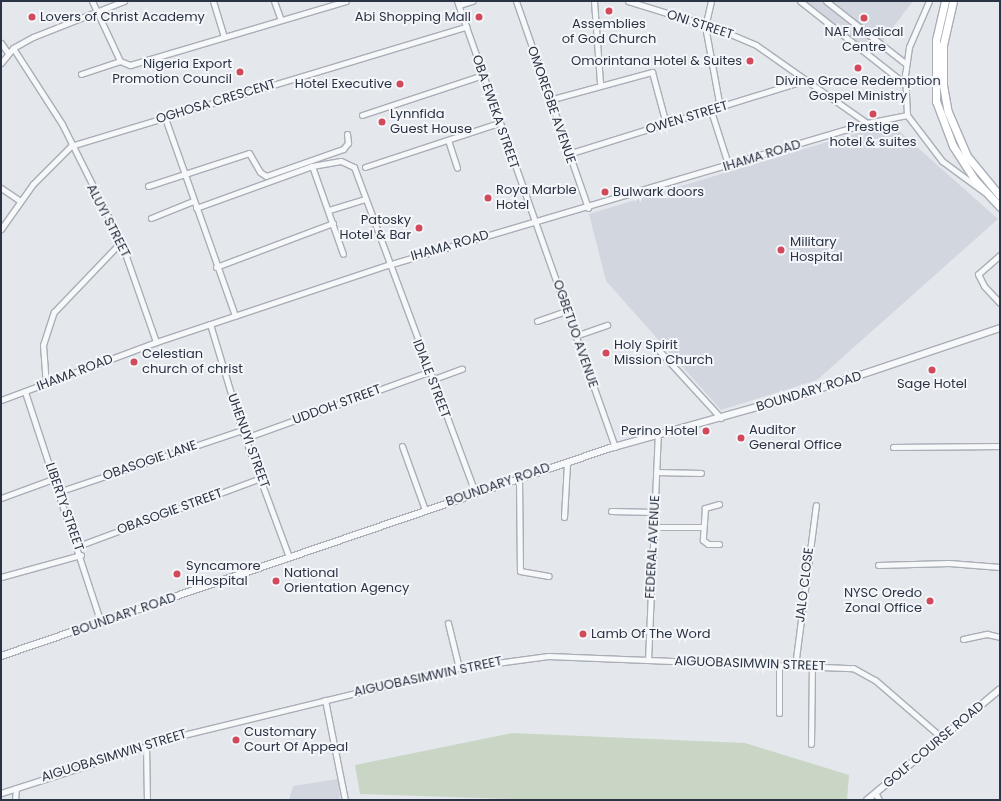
<!DOCTYPE html>
<style>
body{margin:0}
#map{position:relative;width:1001px;height:801px;overflow:hidden;background:#e4e7ec;font-family:Poppins,sans-serif}
div>[style]{position:absolute}
.built>*{inset:0;background:#d2d6de}
.green>*{inset:0;background:#c9d6c5}
.roads{filter:drop-shadow(1px 0 #a9aeb7) drop-shadow(-1px 0 #a9aeb7) drop-shadow(0 1px #a9aeb7) drop-shadow(0 -1px #a9aeb7)}
.minor>*{height:5px;margin:-2.5px;padding:0 2.5px;transform-origin:2.5px;border-radius:2.5px;background:#f7f8fa}
.tertiary>*{height:6px;margin:-3px;padding:0 3px;transform-origin:3px;border-radius:3px;background:#f7f8fa}
.secondary>*{height:7px;margin:-3.5px;padding:0 3.5px;transform-origin:3.5px;border-radius:3.5px;background:#fff}
.dots>*{width:11px;height:11px;translate:-50% -50%;box-sizing:border-box;border:2px solid #f4f6f9;border-radius:50%}
span{translate:-50% -50%;white-space:nowrap;text-align:center;line-height:1.15;-webkit-text-stroke:4px #f4f6f9;paint-order:stroke}
.poi-label{font-size:13px;color:#2b3445}
.left{translate:0 -50%;text-align:left}
.right{translate:-100% -50%;text-align:right}
.street-label{font-size:13px;color:#2b3445}
.frame{position:absolute;inset:0;border:2px solid #2b3445;pointer-events:none}
</style>
<div id="map">
<div class="built">
<i style="clip-path:polygon(806px 1px,913px 1px,873px 54px)"></i>
<i style="clip-path:polygon(890px 123px,998px 219px,817px 380px,721px 410px,606px 281px,589px 214px)"></i>
<i style="clip-path:polygon(338px 779px,340px 800px,289px 800px,293px 786px)"></i>
</div>
<div class="green">
<i style="clip-path:polygon(512px 733px,745px 743px,849px 775px,847px 800px,538px 800px,360px 794px,355px 765px)"></i>
</div>
<div class="roads">
<div class="minor">
<i style="left:92px;top:1px;width:66px;rotate:65deg"></i>
<i style="left:120px;top:61px;width:11px;rotate:22deg"></i>
<i style="left:130px;top:65px;width:225px;rotate:-16.5deg"></i>
<i style="left:213px;top:1px;width:37px;rotate:73deg"></i>
<i style="left:274px;top:1px;width:20px;rotate:70deg"></i>
<i style="left:457px;top:1px;width:473px;rotate:70.5deg"></i>
<i style="left:516px;top:1px;width:219px;rotate:70.8deg"></i>
<i style="left:594px;top:1px;width:82px;rotate:85.8deg"></i>
<i style="left:628px;top:1px;width:92px;rotate:17.1deg"></i>
<i style="left:716px;top:28px;width:43px;rotate:23deg"></i>
<i style="left:756px;top:45px;width:136px;rotate:35.1deg"></i>
<i style="left:711px;top:1px;width:26px;rotate:103deg"></i>
<i style="left:705px;top:26px;width:83px;rotate:79.6deg"></i>
<i style="left:800px;top:1px;width:134px;rotate:38.3deg"></i>
<i style="left:826px;top:1px;width:102px;rotate:38.2deg"></i>
<i style="left:929px;top:1px;width:50px;rotate:113.5deg"></i>
<i style="left:909px;top:47px;width:27px;rotate:98deg"></i>
<i style="left:905px;top:74px;width:41px;rotate:87.2deg"></i>
<i style="left:907px;top:115px;width:58px;rotate:52.7deg"></i>
<i style="left:942px;top:161px;width:52px;rotate:36.4deg"></i>
<i style="left:459px;top:5px;width:14px;rotate:-17deg"></i>
<i style="left:1px;top:43px;width:12px;rotate:55deg"></i>
<i style="left:13px;top:48px;width:90px;rotate:57.2deg"></i>
<i style="left:62px;top:124px;width:132px;rotate:63.4deg"></i>
<i style="left:121px;top:242px;width:106px;rotate:70.7deg"></i>
<i style="left:1px;top:63px;width:19px;rotate:-51deg"></i>
<i style="left:13px;top:48px;width:23px;rotate:-29deg"></i>
<i style="left:33px;top:37px;width:98px;rotate:-21.6deg"></i>
<i style="left:81px;top:74px;width:41px;rotate:-18.4deg"></i>
<i style="left:549px;top:100px;width:107px;rotate:-15.2deg"></i>
<i style="left:652px;top:72px;width:54px;rotate:74.9deg"></i>
<i style="left:711px;top:111px;width:59px;rotate:72.2deg"></i>
<i style="left:362px;top:115px;width:127px;rotate:-18.3deg"></i>
<i style="left:165px;top:118px;width:210px;rotate:70.5deg"></i>
<i style="left:448px;top:140px;width:29px;rotate:72deg"></i>
<i style="left:568px;top:154px;width:248px;rotate:-17.3deg"></i>
<i style="left:312px;top:166px;width:29px;rotate:-10deg"></i>
<i style="left:341px;top:161px;width:14px;rotate:25deg"></i>
<i style="left:354px;top:167px;width:348px;rotate:69.6deg"></i>
<i style="left:365px;top:167px;width:141px;rotate:-18.2deg"></i>
<i style="left:148px;top:186px;width:106px;rotate:-18.1deg"></i>
<i style="left:249px;top:153px;width:22px;rotate:60deg"></i>
<i style="left:260px;top:172px;width:7px;rotate:34deg"></i>
<i style="left:266px;top:176px;width:82px;rotate:-19.3deg"></i>
<i style="left:343px;top:149px;width:8px;rotate:-50deg"></i>
<i style="left:348px;top:143px;width:9px;rotate:-96deg"></i>
<i style="left:1px;top:188px;width:23px;rotate:34deg"></i>
<i style="left:196px;top:208px;width:123px;rotate:-19.9deg"></i>
<i style="left:312px;top:166px;width:93px;rotate:70.6deg"></i>
<i style="left:329px;top:210px;width:38px;rotate:-17deg"></i>
<i style="left:151px;top:218px;width:45px;rotate:-22deg"></i>
<i style="left:1px;top:229px;width:55px;rotate:-54.6deg"></i>
<i style="left:33px;top:184px;width:54px;rotate:-45deg"></i>
<i style="left:71px;top:146px;width:413px;rotate:-16.8deg"></i>
<i style="left:1000px;top:255px;width:29px;rotate:139deg"></i>
<i style="left:978px;top:274px;width:13px;rotate:63deg"></i>
<i style="left:984px;top:286px;width:23px;rotate:47deg"></i>
<i style="left:216px;top:267px;width:125px;rotate:-20.6deg"></i>
<i style="left:537px;top:321px;width:31px;rotate:-19deg"></i>
<i style="left:210px;top:324px;width:111px;rotate:73.2deg"></i>
<i style="left:242px;top:430px;width:135px;rotate:69.7deg"></i>
<i style="left:575px;top:336px;width:34px;rotate:-19deg"></i>
<i style="left:654px;top:345px;width:99px;rotate:47.5deg"></i>
<i style="left:431px;top:380px;width:33px;rotate:-20deg"></i>
<i style="left:46px;top:385px;width:40px;rotate:-94.3deg"></i>
<i style="left:43px;top:345px;width:35px;rotate:-72deg"></i>
<i style="left:54px;top:312px;width:97px;rotate:-46.3deg"></i>
<i style="left:25px;top:392px;width:243px;rotate:71.8deg"></i>
<i style="left:1px;top:400px;width:165px;rotate:-20.5deg"></i>
<i style="left:156px;top:342px;width:244px;rotate:-18.4deg"></i>
<i style="left:388px;top:265px;width:500px;rotate:-16.5deg"></i>
<i style="left:867px;top:123px;width:41px;rotate:-11.3deg"></i>
<i style="left:245px;top:438px;width:195px;rotate:-19.8deg"></i>
<i style="left:402px;top:446px;width:68px;rotate:70.2deg"></i>
<i style="left:893px;top:447px;width:107px;rotate:-0.5deg"></i>
<i style="left:656px;top:472px;width:45px;rotate:1.3deg"></i>
<i style="left:519px;top:478px;width:93px;rotate:89.4deg"></i>
<i style="left:520px;top:571px;width:29px;rotate:10deg"></i>
<i style="left:58px;top:492px;width:194px;rotate:-18.6deg"></i>
<i style="left:1px;top:498px;width:55px;rotate:-20.1deg"></i>
<i style="left:719px;top:504px;width:15px;rotate:164deg"></i>
<i style="left:705px;top:508px;width:32px;rotate:94deg"></i>
<i style="left:703px;top:540px;width:6px;rotate:39deg"></i>
<i style="left:708px;top:544px;width:11px"></i>
<i style="left:611px;top:511px;width:43px;rotate:1.3deg"></i>
<i style="left:564px;top:517px;width:54px;rotate:-86.8deg"></i>
<i style="left:653px;top:527px;width:50px"></i>
<i style="left:78px;top:546px;width:195px;rotate:-20.4deg"></i>
<i style="left:878px;top:565px;width:71px;rotate:-1.6deg"></i>
<i style="left:949px;top:563px;width:51px;rotate:4.5deg"></i>
<i style="left:1px;top:577px;width:83px;rotate:-15.4deg"></i>
<i style="left:448px;top:623px;width:46px;rotate:76.3deg"></i>
<i style="left:963px;top:639px;width:25px;rotate:-12deg"></i>
<i style="left:987px;top:634px;width:13px;rotate:13deg"></i>
<i style="left:648px;top:660px;width:226px;rotate:-87.5deg"></i>
<i style="left:795px;top:666px;width:162px;rotate:-82.6deg"></i>
<i style="left:325px;top:700px;width:102px;rotate:78.7deg"></i>
<i style="left:779px;top:713px;width:47px;rotate:-90deg"></i>
<i style="left:811px;top:744px;width:78px;rotate:-89.3deg"></i>
<i style="left:146px;top:745px;width:55px;rotate:89deg"></i>
<i style="left:1px;top:793px;width:183px;rotate:-17.8deg"></i>
<i style="left:175px;top:737px;width:292px;rotate:-13.7deg"></i>
<i style="left:459px;top:668px;width:90px;rotate:-7.7deg"></i>
<i style="left:548px;top:656px;width:305px;rotate:2.3deg"></i>
<i style="left:853px;top:668px;width:25px;rotate:29deg"></i>
<i style="left:875px;top:680px;width:87px;rotate:40.8deg"></i>
<i style="left:876px;top:794px;width:7px;rotate:63deg"></i>
<i style="left:15px;top:800px;width:12px;rotate:-85deg"></i>
</div>
<div class="tertiary">
<i style="left:1px;top:656px;width:644px;rotate:-18.86deg"></i>
<i style="left:610px;top:448px;width:208px;rotate:-15.6deg"></i>
<i style="left:810px;top:392px;width:200px;rotate:-18.6deg"></i>
<i style="left:867px;top:800px;width:173px;rotate:-39.8deg"></i>
</div>
<div class="secondary">
<i style="left:945px;top:1px;width:40px;rotate:103deg"></i>
<i style="left:936px;top:40px;width:61px;rotate:90deg"></i>
<i style="left:936px;top:101px;width:48px;rotate:69.3deg"></i>
<i style="left:953px;top:146px;width:40px;rotate:57.1deg"></i>
<i style="left:975px;top:180px;width:37px;rotate:47deg"></i>
<i style="left:953px;top:1px;width:45px;rotate:102.8deg"></i>
<i style="left:943px;top:45px;width:40px;rotate:90deg"></i>
<i style="left:943px;top:85px;width:27px;rotate:80deg"></i>
<i style="left:948px;top:112px;width:48px;rotate:66.6deg"></i>
<i style="left:967px;top:156px;width:52px;rotate:50.5deg"></i>
</div>
</div>
<div class="dots">
<i style="left:609px;top:11px;background:#d1495b"></i>
<i style="left:32px;top:17px;background:#d1495b"></i>
<i style="left:479px;top:17px;background:#d1495b"></i>
<i style="left:864px;top:18px;background:#d1495b"></i>
<i style="left:750px;top:61px;background:#d1495b"></i>
<i style="left:858px;top:68px;background:#d1495b"></i>
<i style="left:240px;top:72px;background:#d1495b"></i>
<i style="left:400px;top:84px;background:#d1495b"></i>
<i style="left:873px;top:114px;background:#d1495b"></i>
<i style="left:382px;top:122px;background:#d1495b"></i>
<i style="left:605px;top:192px;background:#d1495b"></i>
<i style="left:488px;top:198px;background:#d1495b"></i>
<i style="left:419px;top:228px;background:#d1495b"></i>
<i style="left:781px;top:250px;background:#d1495b"></i>
<i style="left:606px;top:353px;background:#d1495b"></i>
<i style="left:134px;top:362px;background:#d1495b"></i>
<i style="left:932px;top:370px;background:#d1495b"></i>
<i style="left:706px;top:431px;background:#d1495b"></i>
<i style="left:741px;top:438px;background:#d1495b"></i>
<i style="left:177px;top:574px;background:#d1495b"></i>
<i style="left:276px;top:581px;background:#d1495b"></i>
<i style="left:930px;top:601px;background:#d1495b"></i>
<i style="left:583px;top:634px;background:#d1495b"></i>
<i style="left:236px;top:740px;background:#d1495b"></i>
</div>
<div class="poi-label">
<span class="left" style="left:40px;top:17px">Lovers of Christ Academy</span>
<span class="right" style="left:471px;top:17px">Abi Shopping Mall</span>
<span style="left:609px;top:32px">Assemblies<br>of God Church</span>
<span style="left:864px;top:40px">NAF Medical<br>Centre</span>
<span class="right" style="left:742px;top:61px">Omorintana Hotel &amp; Suites</span>
<span class="right" style="left:232px;top:72px">Nigeria Export<br>Promotion Council</span>
<span style="left:858px;top:89px">Divine Grace Redemption<br>Gospel Ministry</span>
<span class="right" style="left:392px;top:84px">Hotel Executive</span>
<span class="left" style="left:390px;top:122px">Lynnfida<br>Guest House</span>
<span style="left:873px;top:135px">Prestige<br>hotel &amp; suites</span>
<span class="left" style="left:496px;top:198px">Roya Marble<br>Hotel</span>
<span class="left" style="left:613px;top:192px">Bulwark doors</span>
<span class="right" style="left:411px;top:228px">Patosky<br>Hotel &amp; Bar</span>
<span class="left" style="left:790px;top:250px">Military<br>Hospital</span>
<span class="left" style="left:614px;top:353px">Holy Spirit<br>Mission Church</span>
<span class="left" style="left:142px;top:362px">Celestian<br>church of christ</span>
<span style="left:932px;top:384px">Sage Hotel</span>
<span class="right" style="left:698px;top:431px">Perino Hotel</span>
<span class="left" style="left:749px;top:438px">Auditor<br>General Office</span>
<span class="left" style="left:186px;top:574px">Syncamore<br>HHospital</span>
<span class="left" style="left:284px;top:581px">National<br>Orientation Agency</span>
<span class="right" style="left:922px;top:601px">NYSC Oredo<br>Zonal Office</span>
<span class="left" style="left:591px;top:634px">Lamb Of The Word</span>
<span class="left" style="left:244px;top:740px">Customary<br>Court Of Appeal</span>
</div>
<div class="street-label">
<span style="left:700px;top:25px;rotate:18deg">ONI STREET</span>
<span style="left:216px;top:102px;rotate:-17deg">OGHOSA CRESCENT</span>
<span style="left:551px;top:105px;rotate:71deg">OMOREGBE AVENUE</span>
<span style="left:495px;top:112px;rotate:71deg">OBA EWEKA STREET</span>
<span style="left:687px;top:118px;rotate:-17deg">OWEN STREET</span>
<span style="left:762px;top:156px;rotate:-17deg">IHAMA ROAD</span>
<span style="left:108px;top:221px;rotate:63deg">ALUYI STREET</span>
<span style="left:450px;top:246px;rotate:-16deg">IHAMA ROAD</span>
<span style="left:575px;top:334px;rotate:71deg">OGBETUO AVENUE</span>
<span style="left:75px;top:373px;rotate:-21deg">IHAMA ROAD</span>
<span style="left:431px;top:379px;rotate:69deg">IDIALE STREET</span>
<span style="left:809px;top:392px;rotate:-17deg">BOUNDARY ROAD</span>
<span style="left:337px;top:405px;rotate:-20deg">UDDOH STREET</span>
<span style="left:248px;top:441px;rotate:70deg">UHENUYI STREET</span>
<span style="left:150px;top:461px;rotate:-19deg">OBASOGIE LANE</span>
<span style="left:498px;top:485px;rotate:-19deg">BOUNDARY ROAD</span>
<span style="left:64px;top:507px;rotate:71deg">LIBERTY STREET</span>
<span style="left:170px;top:512px;rotate:-20deg">OBASOGIE STREET</span>
<span style="left:653px;top:547px;rotate:-87deg">FEDERAL AVENUE</span>
<span style="left:805px;top:585px;rotate:-83deg">JALO CLOSE</span>
<span style="left:124px;top:615px;rotate:-19deg">BOUNDARY ROAD</span>
<span style="left:750px;top:664px;rotate:2deg">AIGUOBASIMWIN STREET</span>
<span style="left:428px;top:677px;rotate:-12deg">AIGUOBASIMWIN STREET</span>
<span style="left:934px;top:745px;rotate:-40deg">GOLF COURSE ROAD</span>
<span style="left:114px;top:756px;rotate:-17deg">AIGUOBASIMWIN STREET</span>
</div>
<div class="frame"></div>
</div>
